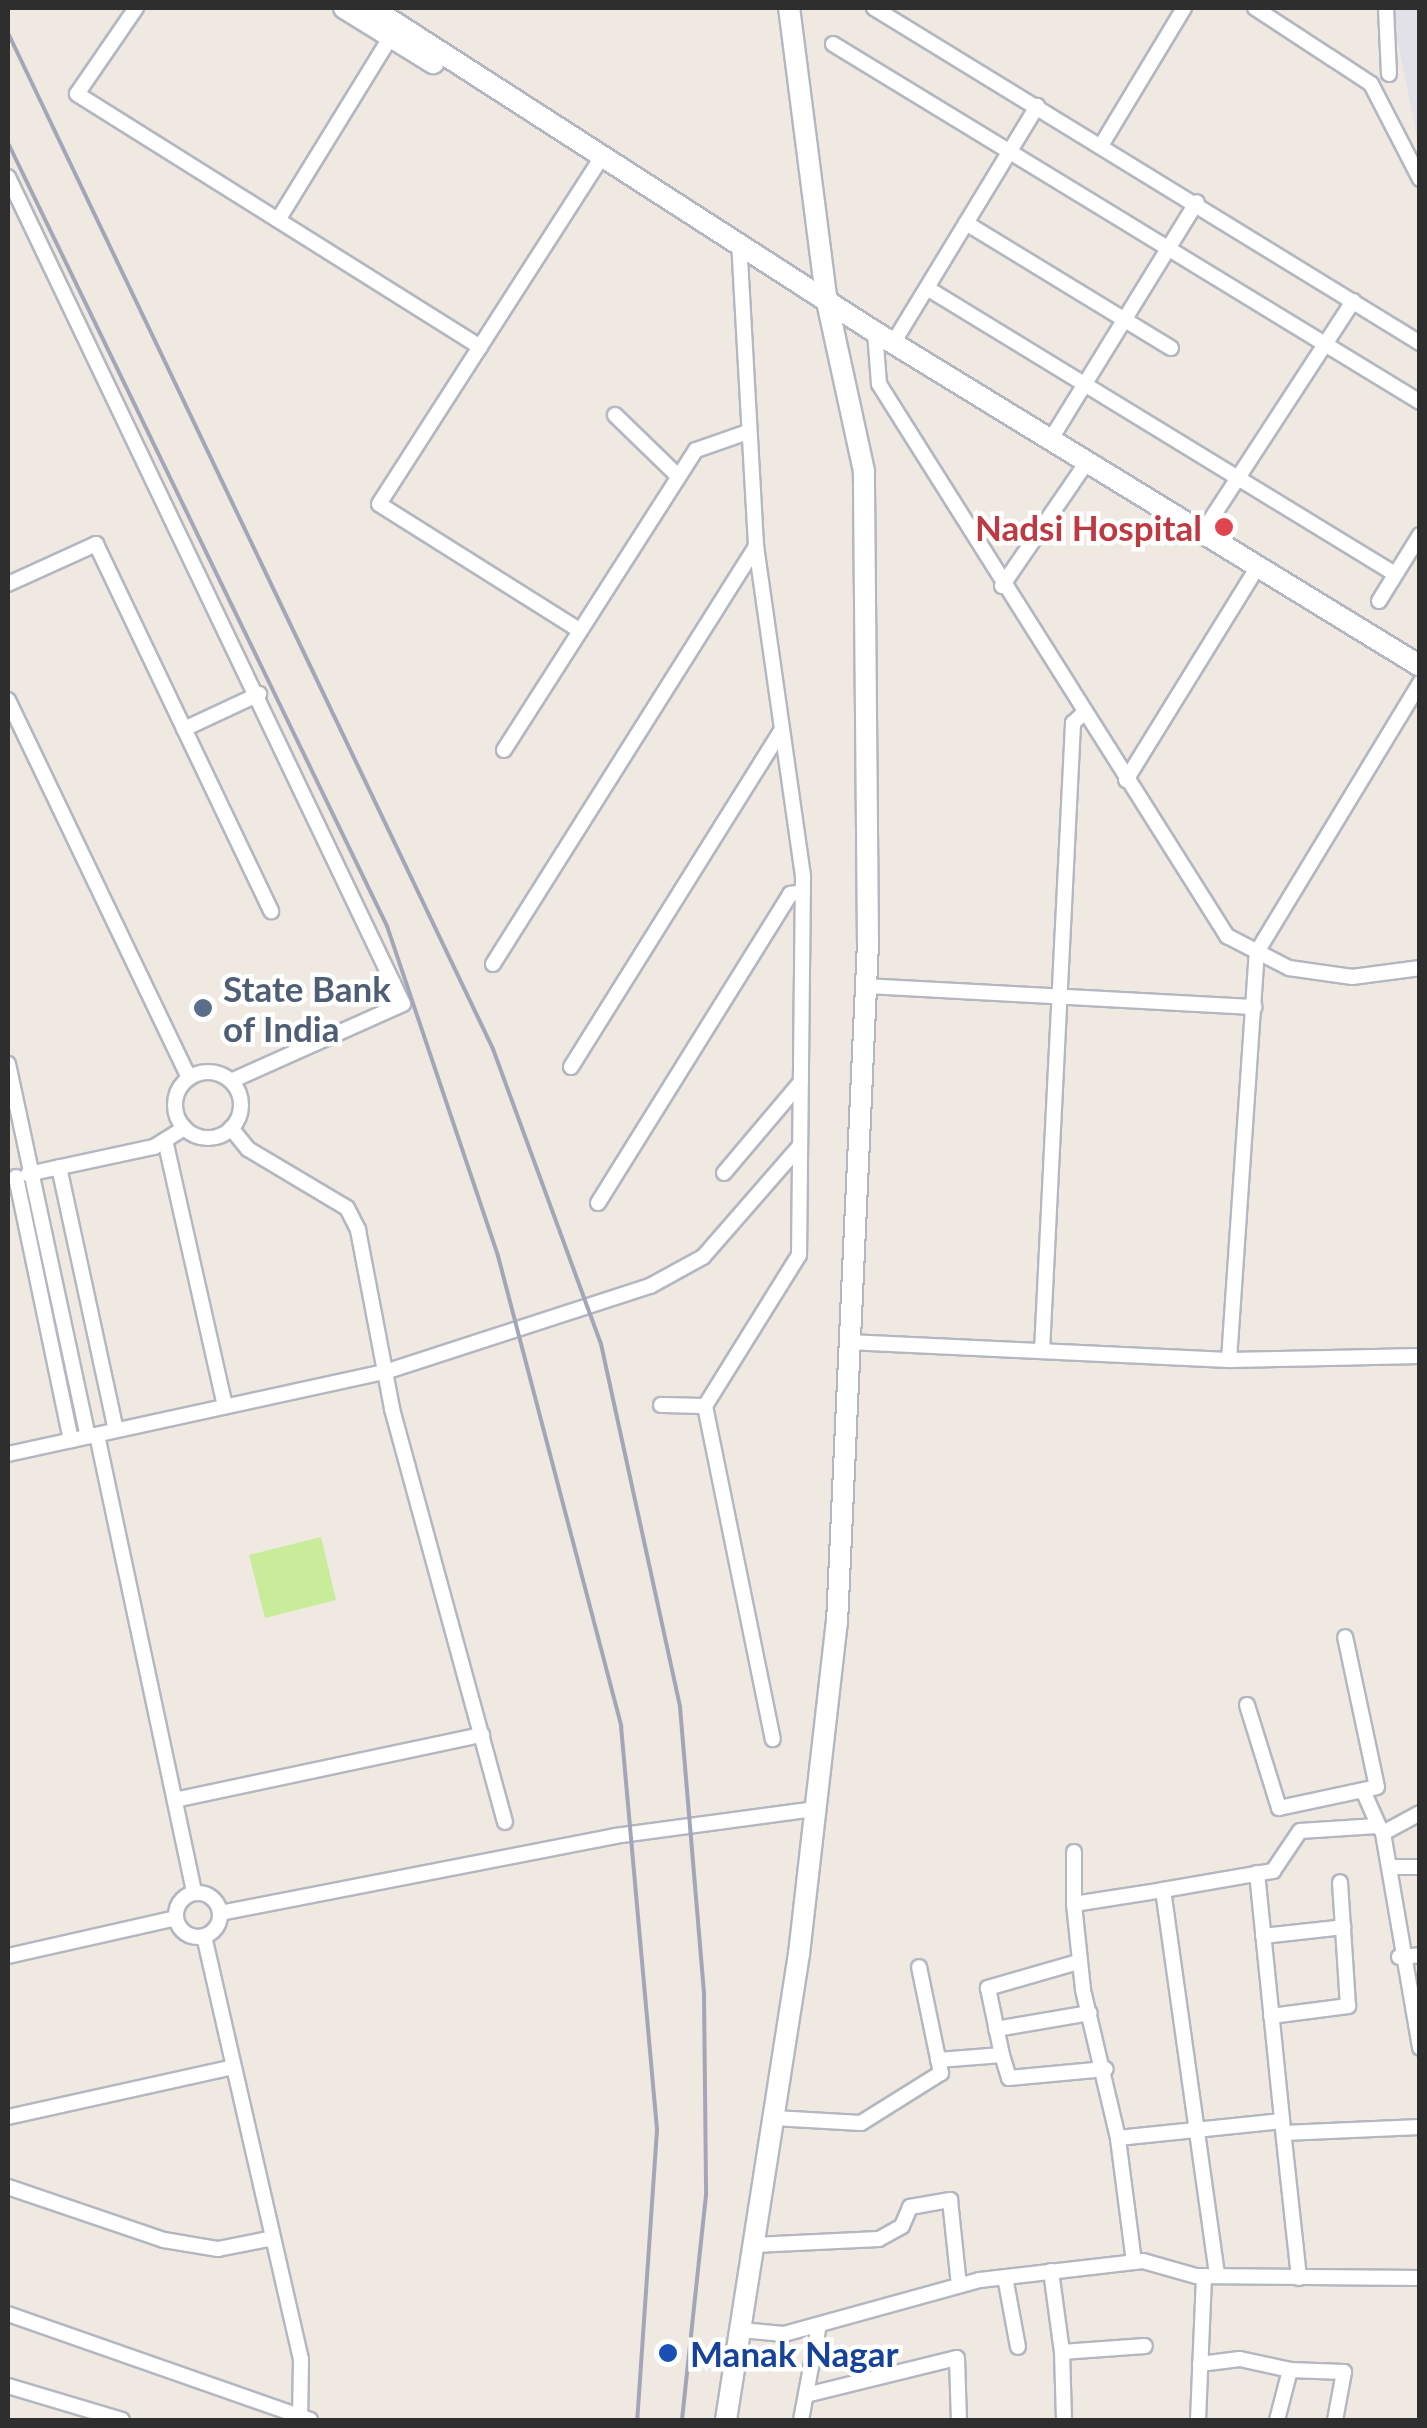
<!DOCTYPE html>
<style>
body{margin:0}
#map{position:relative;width:1427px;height:2428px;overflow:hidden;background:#efe9e1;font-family:Lato,sans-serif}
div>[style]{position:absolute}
.industrial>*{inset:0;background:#e3e1e8}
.pitch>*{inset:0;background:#c9ec9a}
.roads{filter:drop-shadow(2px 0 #b4b7c1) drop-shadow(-2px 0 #b4b7c1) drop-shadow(0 2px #b4b7c1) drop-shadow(0 -2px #b4b7c1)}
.street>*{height:14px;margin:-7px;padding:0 7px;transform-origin:7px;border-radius:7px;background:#fff}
.street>.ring{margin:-7px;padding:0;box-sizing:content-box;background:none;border:14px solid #fff;border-radius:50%}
.secondary>*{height:20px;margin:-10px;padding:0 10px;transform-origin:10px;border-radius:10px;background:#fff}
.rail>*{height:4px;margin:-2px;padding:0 2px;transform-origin:2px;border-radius:2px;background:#a3a6b8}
.dots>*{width:28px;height:28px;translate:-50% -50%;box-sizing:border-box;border:5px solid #fff;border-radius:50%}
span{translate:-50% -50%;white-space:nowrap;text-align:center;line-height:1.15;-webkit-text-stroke:9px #fff;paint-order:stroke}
.health-label{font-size:35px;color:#be3a42;font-weight:700}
.right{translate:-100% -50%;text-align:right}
.service-label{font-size:35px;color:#4e5e75;font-weight:700}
.left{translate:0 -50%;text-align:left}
.transit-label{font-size:35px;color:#164399;font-weight:700}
.frame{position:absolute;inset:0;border:10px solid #2e2e2e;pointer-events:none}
</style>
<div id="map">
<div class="industrial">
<i style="clip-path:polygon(1391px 8px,1419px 8px,1419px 148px,1419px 147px)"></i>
</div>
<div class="pitch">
<i style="clip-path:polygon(321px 1537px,336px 1600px,265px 1618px,249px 1555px)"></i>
</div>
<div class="roads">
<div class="street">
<i style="left:136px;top:8px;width:104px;rotate:124.5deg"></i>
<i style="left:77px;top:94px;width:476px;rotate:32.1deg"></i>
<i style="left:874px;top:8px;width:641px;rotate:31.53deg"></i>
<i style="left:1255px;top:8px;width:139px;rotate:33.2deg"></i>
<i style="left:1371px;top:84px;width:107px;rotate:62.7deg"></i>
<i style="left:1386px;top:8px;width:66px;rotate:87.4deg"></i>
<i style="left:833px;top:44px;width:688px;rotate:31.38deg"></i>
<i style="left:1102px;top:144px;width:159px;rotate:-58.9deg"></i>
<i style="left:8px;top:177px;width:916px;rotate:64.47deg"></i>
<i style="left:403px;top:1004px;width:188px;rotate:155.9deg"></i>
<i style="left:278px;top:220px;width:216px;rotate:-58.4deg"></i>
<i style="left:966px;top:223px;width:240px;rotate:31.4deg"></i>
<i style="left:739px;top:241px;width:305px;rotate:86.8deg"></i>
<i style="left:756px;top:546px;width:333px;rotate:81.9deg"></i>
<i style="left:803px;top:876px;width:379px;rotate:90.6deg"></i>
<i style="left:799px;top:1255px;width:178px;rotate:121.9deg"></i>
<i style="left:705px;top:1406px;width:340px;rotate:78.5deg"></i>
<i style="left:927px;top:288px;width:548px;rotate:31.43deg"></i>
<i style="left:875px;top:332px;width:52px;rotate:85.6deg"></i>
<i style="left:879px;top:384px;width:653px;rotate:57.77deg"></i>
<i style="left:1227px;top:936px;width:70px;rotate:27.3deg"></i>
<i style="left:1289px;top:968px;width:64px;rotate:8.1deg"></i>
<i style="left:1352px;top:977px;width:69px;rotate:-7.5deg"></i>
<i style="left:895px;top:340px;width:274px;rotate:-58.7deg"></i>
<i style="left:615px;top:415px;width:88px;rotate:44.1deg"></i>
<i style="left:1051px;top:439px;width:278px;rotate:-58.4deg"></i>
<i style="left:1202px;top:533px;width:277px;rotate:-56.9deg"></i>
<i style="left:8px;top:584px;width:97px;rotate:-24.4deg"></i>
<i style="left:96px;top:544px;width:407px;rotate:64.5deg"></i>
<i style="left:1002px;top:586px;width:150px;rotate:-55.6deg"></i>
<i style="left:1379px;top:601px;width:78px;rotate:-58.2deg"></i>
<i style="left:579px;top:630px;width:236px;rotate:-147.8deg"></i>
<i style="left:379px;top:504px;width:416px;rotate:-57.3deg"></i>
<i style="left:8px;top:700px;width:419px;rotate:64.4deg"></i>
<i style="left:184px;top:729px;width:83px;rotate:-25deg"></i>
<i style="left:504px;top:750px;width:356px;rotate:-57.4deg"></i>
<i style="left:696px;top:450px;width:55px;rotate:-19.1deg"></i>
<i style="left:1126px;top:780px;width:249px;rotate:-58.3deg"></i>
<i style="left:493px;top:964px;width:494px;rotate:-57.8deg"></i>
<i style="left:866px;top:986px;width:389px;rotate:3.1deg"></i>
<i style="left:8px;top:1064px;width:381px;rotate:77.9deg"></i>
<i style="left:571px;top:1067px;width:398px;rotate:-58deg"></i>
<i class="ring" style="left:175px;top:1072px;width:52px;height:52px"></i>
<i style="left:231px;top:1128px;width:27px;rotate:51deg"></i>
<i style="left:248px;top:1149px;width:115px;rotate:30.8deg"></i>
<i style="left:347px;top:1208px;width:25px;rotate:63deg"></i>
<i style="left:358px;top:1230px;width:182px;rotate:79.2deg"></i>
<i style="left:392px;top:1409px;width:428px;rotate:74.7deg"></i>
<i style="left:165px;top:1140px;width:273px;rotate:77.3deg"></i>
<i style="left:59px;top:1167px;width:269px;rotate:77.8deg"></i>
<i style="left:724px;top:1173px;width:119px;rotate:-49.8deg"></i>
<i style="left:28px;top:1174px;width:129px;rotate:-12.1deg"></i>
<i style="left:154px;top:1147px;width:36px;rotate:-32deg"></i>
<i style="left:16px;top:1177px;width:269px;rotate:78.2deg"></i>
<i style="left:598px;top:1203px;width:364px;rotate:-58.1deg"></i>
<i style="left:790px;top:894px;width:13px;rotate:-9deg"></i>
<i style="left:848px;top:1342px;width:381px;rotate:2.7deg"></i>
<i style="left:1229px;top:1360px;width:191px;rotate:-1.2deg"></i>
<i style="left:1042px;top:1351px;width:629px;rotate:-87.17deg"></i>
<i style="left:1073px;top:723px;width:16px;rotate:-43deg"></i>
<i style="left:1229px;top:1360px;width:409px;rotate:-86.1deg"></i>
<i style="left:1257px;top:952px;width:315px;rotate:-58.8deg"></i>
<i style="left:661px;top:1405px;width:44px;rotate:1.3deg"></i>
<i style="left:97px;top:1435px;width:468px;rotate:78deg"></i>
<i style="left:8px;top:1454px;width:386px;rotate:-12.3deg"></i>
<i style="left:385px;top:1372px;width:279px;rotate:-18deg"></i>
<i style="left:650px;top:1286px;width:60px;rotate:-28.7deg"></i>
<i style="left:703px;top:1257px;width:147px;rotate:-48.9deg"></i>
<i style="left:1247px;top:1705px;width:108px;rotate:72.7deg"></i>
<i style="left:1279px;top:1808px;width:100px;rotate:-12.1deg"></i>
<i style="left:1377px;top:1787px;width:153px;rotate:-102deg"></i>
<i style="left:1365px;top:1795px;width:37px;rotate:66deg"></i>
<i style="left:175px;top:1800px;width:314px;rotate:-12deg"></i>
<i style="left:1420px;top:1813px;width:42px;rotate:151.6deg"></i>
<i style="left:1383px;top:1833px;width:218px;rotate:80.2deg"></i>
<i style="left:1074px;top:1852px;width:52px;rotate:90deg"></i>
<i style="left:1074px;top:1904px;width:90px;rotate:-8.9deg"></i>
<i style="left:1163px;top:1890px;width:390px;rotate:82deg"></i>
<i style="left:1394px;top:1867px;width:26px"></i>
<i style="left:1257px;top:1873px;width:249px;rotate:84.2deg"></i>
<i style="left:1163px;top:1890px;width:112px;rotate:-9.8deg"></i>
<i style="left:1273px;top:1871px;width:48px;rotate:-56deg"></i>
<i style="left:1300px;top:1831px;width:77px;rotate:-3.7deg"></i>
<i class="ring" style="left:176px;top:1893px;width:30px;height:30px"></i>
<i style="left:1074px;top:1904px;width:86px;rotate:84deg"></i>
<i style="left:1083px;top:1990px;width:152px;rotate:76.7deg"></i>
<i style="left:220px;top:1913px;width:402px;rotate:-11deg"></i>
<i style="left:615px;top:1836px;width:203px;rotate:-7.7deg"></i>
<i style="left:204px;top:1936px;width:434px;rotate:77.1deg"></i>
<i style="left:301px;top:2359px;width:61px;rotate:90.9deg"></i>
<i style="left:1263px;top:1936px;width:81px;rotate:-6.3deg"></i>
<i style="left:8px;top:1956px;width:172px;rotate:-12.7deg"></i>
<i style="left:1399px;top:1957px;width:21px;rotate:-5deg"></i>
<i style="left:1078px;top:1962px;width:94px;rotate:163.9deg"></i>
<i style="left:988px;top:1988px;width:68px;rotate:78.2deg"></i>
<i style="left:1002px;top:2055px;width:24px;rotate:73deg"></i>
<i style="left:1009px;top:2078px;width:97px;rotate:-5.3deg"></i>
<i style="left:1271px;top:2016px;width:78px;rotate:-7.4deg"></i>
<i style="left:1348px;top:2006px;width:124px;rotate:-93.7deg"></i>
<i style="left:996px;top:2029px;width:95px;rotate:-9.7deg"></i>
<i style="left:938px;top:2060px;width:64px;rotate:-4.5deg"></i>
<i style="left:8px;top:2117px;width:231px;rotate:-12.5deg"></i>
<i style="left:774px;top:2118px;width:87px;rotate:3.3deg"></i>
<i style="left:861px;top:2123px;width:94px;rotate:-32deg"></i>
<i style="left:941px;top:2073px;width:108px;rotate:-101.7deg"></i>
<i style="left:1284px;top:2133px;width:136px;rotate:-2.5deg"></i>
<i style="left:8px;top:2187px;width:165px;rotate:18.8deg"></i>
<i style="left:164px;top:2240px;width:55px;rotate:9.5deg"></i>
<i style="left:218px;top:2249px;width:56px;rotate:-11.3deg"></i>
<i style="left:754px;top:2245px;width:125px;rotate:-2.7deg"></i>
<i style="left:879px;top:2239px;width:26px;rotate:-29deg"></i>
<i style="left:902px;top:2226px;width:21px;rotate:-67deg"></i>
<i style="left:910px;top:2207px;width:41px;rotate:-9.9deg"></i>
<i style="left:950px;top:2200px;width:86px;rotate:84deg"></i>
<i style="left:1134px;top:2262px;width:125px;rotate:-97.4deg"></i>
<i style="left:1118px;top:2138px;width:165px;rotate:-5.9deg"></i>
<i style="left:1282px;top:2121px;width:158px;rotate:83.8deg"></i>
<i style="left:1051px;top:2271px;width:82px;rotate:82.3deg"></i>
<i style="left:1062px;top:2352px;width:83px;rotate:-4.1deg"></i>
<i style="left:1005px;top:2277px;width:71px;rotate:79.5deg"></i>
<i style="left:8px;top:2314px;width:320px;rotate:19.3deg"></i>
<i style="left:741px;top:2330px;width:43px;rotate:5.3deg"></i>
<i style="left:784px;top:2334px;width:203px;rotate:-15.4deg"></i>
<i style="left:980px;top:2280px;width:164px;rotate:-6.6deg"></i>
<i style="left:1143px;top:2261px;width:55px;rotate:15.8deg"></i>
<i style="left:1196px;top:2276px;width:224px;rotate:0.5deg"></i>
<i style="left:1062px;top:2352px;width:68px;rotate:88.3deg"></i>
<i style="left:1200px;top:2364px;width:40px;rotate:-7.1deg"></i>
<i style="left:1240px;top:2359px;width:51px;rotate:12.4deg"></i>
<i style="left:8px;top:2386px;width:119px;rotate:16.6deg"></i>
<i style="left:806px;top:2395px;width:155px;rotate:-13.8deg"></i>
<i style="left:957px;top:2358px;width:62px;rotate:88.2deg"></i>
<i style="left:801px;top:2420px;width:97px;rotate:-79.3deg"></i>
<i style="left:1198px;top:2420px;width:144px;rotate:-87.6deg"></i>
<i style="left:1277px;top:2420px;width:52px;rotate:-75.4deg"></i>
<i style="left:1290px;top:2370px;width:54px;rotate:2.1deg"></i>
<i style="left:1344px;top:2372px;width:49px;rotate:100.6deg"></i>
</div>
<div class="secondary">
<i style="left:344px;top:8px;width:105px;rotate:31.7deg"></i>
<i style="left:372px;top:8px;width:598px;rotate:32.79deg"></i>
<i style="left:875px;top:332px;width:639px;rotate:31.5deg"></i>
<i style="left:726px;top:2420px;width:472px;rotate:-81.1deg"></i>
<i style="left:799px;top:1954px;width:333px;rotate:-83.5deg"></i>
<i style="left:837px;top:1623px;width:680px;rotate:-87.39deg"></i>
<i style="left:868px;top:944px;width:473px;rotate:-90.5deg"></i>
<i style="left:864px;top:471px;width:179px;rotate:-102.3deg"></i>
<i style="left:826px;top:296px;width:290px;rotate:-97.3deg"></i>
</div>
</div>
<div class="rail">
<i style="left:8px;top:33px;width:1126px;rotate:64.48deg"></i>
<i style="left:493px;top:1049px;width:314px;rotate:69.9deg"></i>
<i style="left:601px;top:1344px;width:371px;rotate:77.7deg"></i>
<i style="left:680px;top:1707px;width:288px;rotate:85.2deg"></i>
<i style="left:704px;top:1994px;width:201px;rotate:89.4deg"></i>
<i style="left:706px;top:2195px;width:226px;rotate:96.1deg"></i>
<i style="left:8px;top:143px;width:870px;rotate:64.17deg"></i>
<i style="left:387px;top:926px;width:348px;rotate:71.4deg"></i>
<i style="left:498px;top:1256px;width:486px;rotate:75.3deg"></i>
<i style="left:621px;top:1726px;width:406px;rotate:84.9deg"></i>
<i style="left:657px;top:2130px;width:291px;rotate:93.9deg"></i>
</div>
<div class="dots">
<i style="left:1224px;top:527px;background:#e0444e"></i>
<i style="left:203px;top:1008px;background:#5c6f8a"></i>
<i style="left:668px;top:2353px;background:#1a4fb4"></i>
</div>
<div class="health-label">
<span class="right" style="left:1202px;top:527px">Nadsi Hospital</span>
</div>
<div class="service-label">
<span class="left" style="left:223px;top:1008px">State Bank<br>of India</span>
</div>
<div class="transit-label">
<span class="left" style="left:690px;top:2353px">Manak Nagar</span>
</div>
<div class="frame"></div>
</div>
